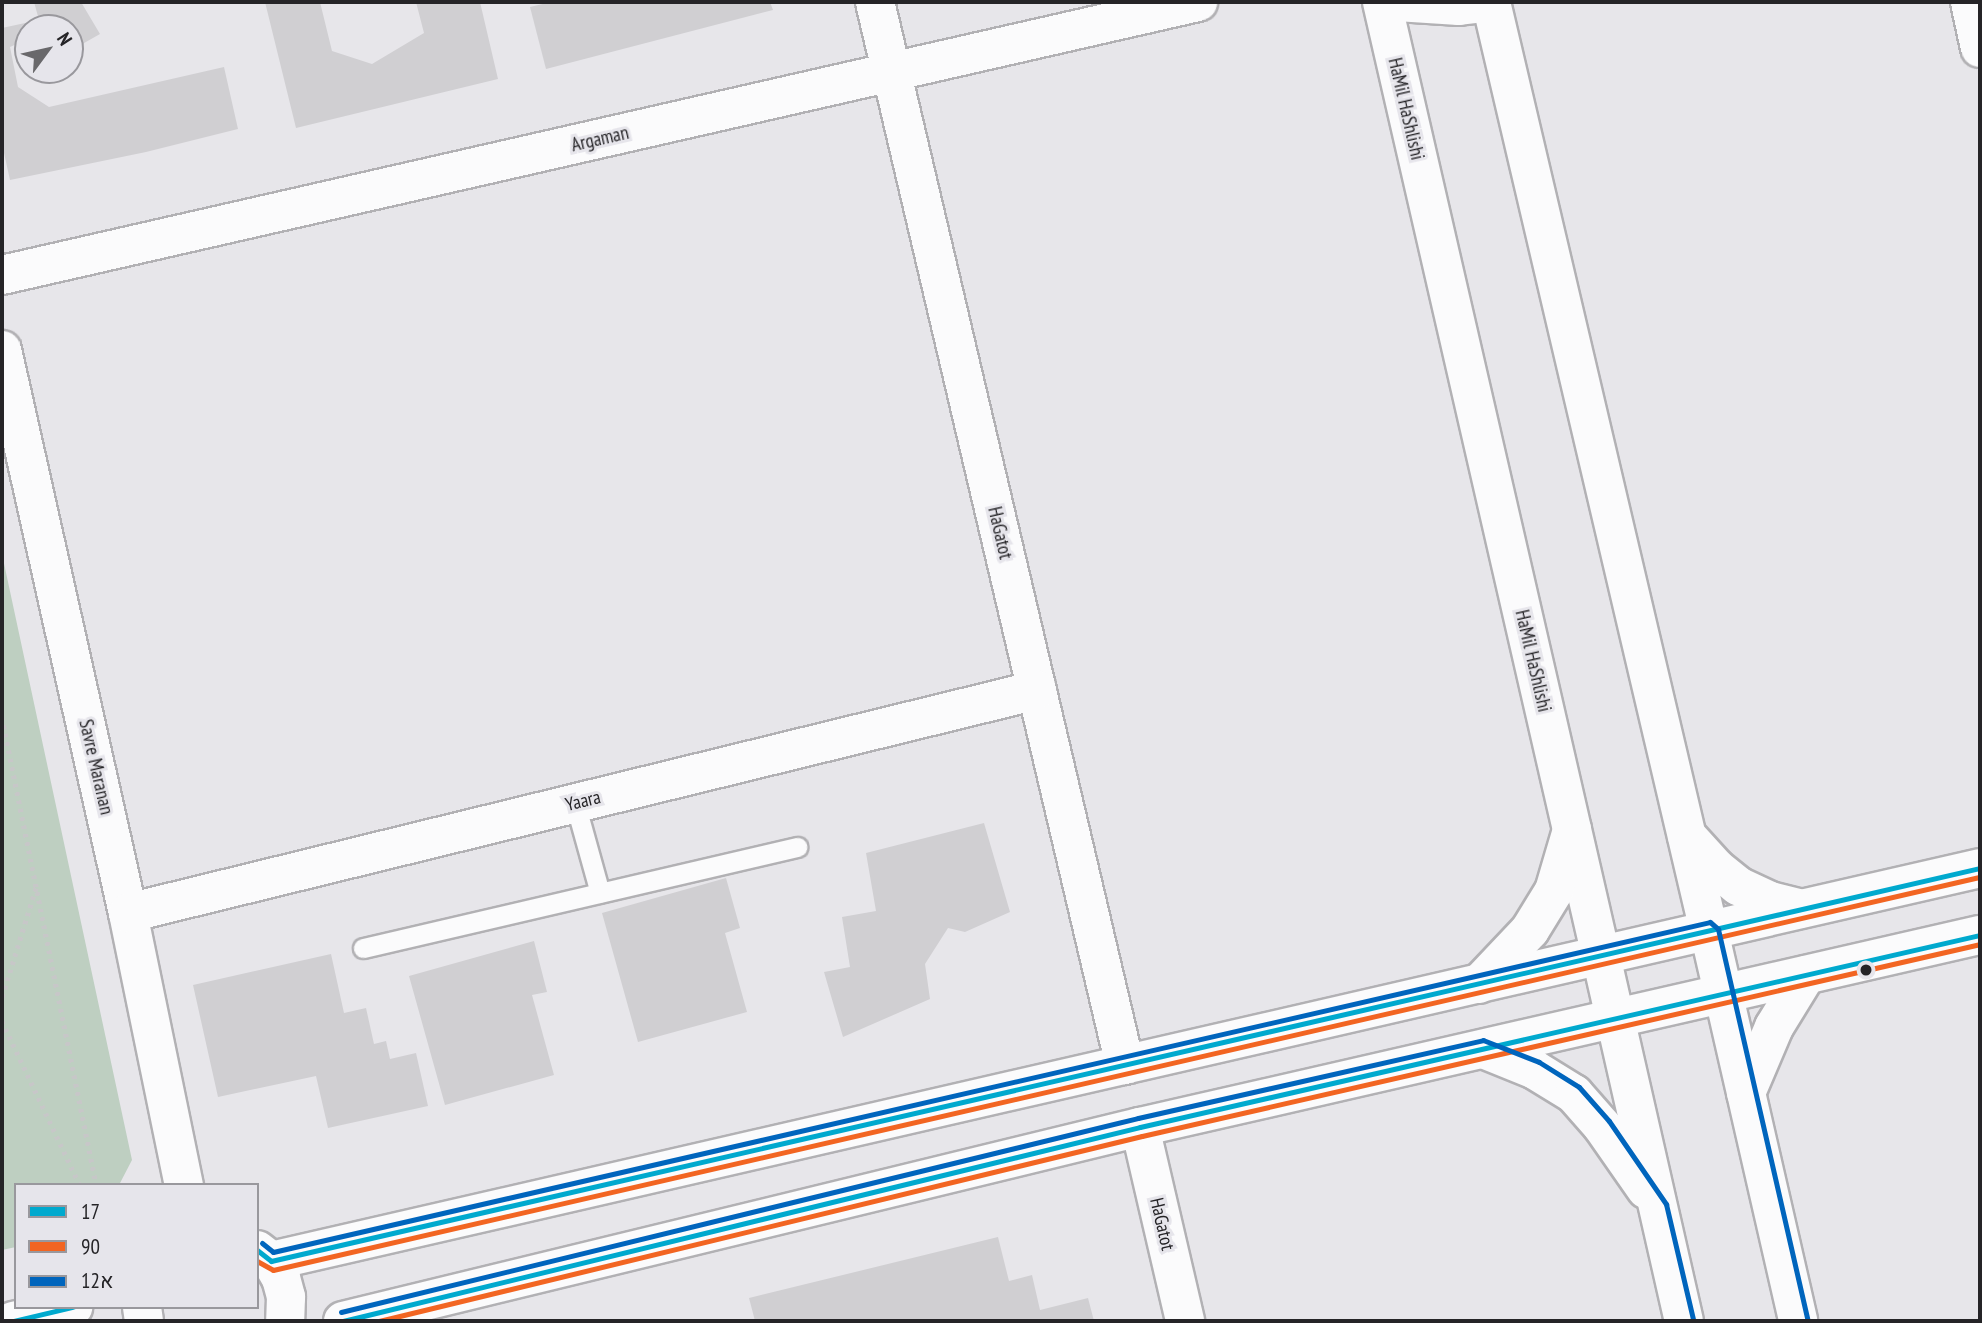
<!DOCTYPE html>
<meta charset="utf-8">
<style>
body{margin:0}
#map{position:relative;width:1982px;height:1323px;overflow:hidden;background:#e7e6ea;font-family:"PT Sans Narrow",Heebo,sans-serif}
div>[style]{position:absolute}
.green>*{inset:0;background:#becfc1}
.building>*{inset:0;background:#d0cfd2}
.path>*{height:4.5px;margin-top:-2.25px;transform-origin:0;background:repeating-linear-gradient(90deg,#c7c7c8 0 3.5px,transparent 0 8.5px)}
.roads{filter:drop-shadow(2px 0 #b2b1b4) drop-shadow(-2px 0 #b2b1b4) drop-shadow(0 2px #b2b1b4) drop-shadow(0 -2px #b2b1b4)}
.service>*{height:19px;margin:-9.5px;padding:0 9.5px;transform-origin:9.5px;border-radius:9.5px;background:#fbfbfc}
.minor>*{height:38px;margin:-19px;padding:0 19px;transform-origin:19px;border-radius:19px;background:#fbfbfc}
.tertiary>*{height:38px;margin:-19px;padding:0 19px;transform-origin:19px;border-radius:19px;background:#fbfbfc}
.bus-1>*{height:5px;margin:-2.5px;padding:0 2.5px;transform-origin:2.5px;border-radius:2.5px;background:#00a9ce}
.bus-2>*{height:5px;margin:-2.5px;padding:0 2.5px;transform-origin:2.5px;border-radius:2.5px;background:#f26522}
.bus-3>*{height:5px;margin:-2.5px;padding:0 2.5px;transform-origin:2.5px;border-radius:2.5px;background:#0065bd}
.dots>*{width:19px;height:19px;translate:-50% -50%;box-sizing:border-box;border:4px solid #e6e5eb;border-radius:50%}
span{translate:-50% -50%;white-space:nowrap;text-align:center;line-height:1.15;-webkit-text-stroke:6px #e6e5eb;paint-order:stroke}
.street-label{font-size:19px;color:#252427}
.frame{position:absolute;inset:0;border:4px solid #252427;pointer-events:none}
.legend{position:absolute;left:14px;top:1183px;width:245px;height:126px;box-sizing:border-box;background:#e6e5eb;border:2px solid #99989d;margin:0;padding:9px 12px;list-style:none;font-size:21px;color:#252427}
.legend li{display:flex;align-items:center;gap:14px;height:35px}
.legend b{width:35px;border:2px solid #99989d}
.north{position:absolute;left:14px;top:14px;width:70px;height:70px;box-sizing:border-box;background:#e6e5eb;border:2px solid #99989d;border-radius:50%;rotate:57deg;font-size:19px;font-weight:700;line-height:28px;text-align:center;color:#252427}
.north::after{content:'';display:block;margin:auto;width:24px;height:32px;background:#69686b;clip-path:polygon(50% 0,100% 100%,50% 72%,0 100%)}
</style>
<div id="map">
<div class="green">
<i style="clip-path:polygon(2px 554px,132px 1160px,119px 1185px,16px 1185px,16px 1247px,2px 1250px)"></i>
</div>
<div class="building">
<i style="clip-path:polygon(34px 2px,81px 2px,100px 34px,70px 51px,70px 28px,28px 28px,28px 39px,10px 47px,18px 87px,49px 107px,224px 67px,238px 129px,146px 152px,10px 180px,2px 144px,2px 28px,39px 20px)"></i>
<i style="clip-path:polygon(265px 2px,320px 2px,332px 51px,372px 64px,424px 33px,416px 2px,480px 2px,498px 79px,296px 128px)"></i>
<i style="clip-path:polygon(551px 2px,770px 2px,773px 10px,546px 69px,530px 7px)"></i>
<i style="clip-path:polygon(984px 823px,1010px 912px,965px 932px,948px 928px,925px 964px,930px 999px,843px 1037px,824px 972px,850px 967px,842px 917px,876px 911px,866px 853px)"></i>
<i style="clip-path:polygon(726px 878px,740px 928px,725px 933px,747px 1012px,638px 1042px,602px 913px)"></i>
<i style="clip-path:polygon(534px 941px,547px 992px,532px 995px,554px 1075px,445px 1105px,409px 976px)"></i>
<i style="clip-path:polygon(331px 954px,344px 1013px,366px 1008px,374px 1044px,386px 1041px,390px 1059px,416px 1053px,428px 1106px,328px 1128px,316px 1076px,218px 1097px,193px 985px)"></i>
<i style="clip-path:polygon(998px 1237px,1009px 1281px,1032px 1275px,1040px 1310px,1088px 1298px,1094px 1321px,755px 1321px,749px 1298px)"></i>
</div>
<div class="path">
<i style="left:2px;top:717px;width:477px;rotate:78.6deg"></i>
<i style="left:2px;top:997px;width:115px;rotate:-72.8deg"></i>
<i style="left:2px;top:1021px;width:182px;rotate:64.6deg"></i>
</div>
<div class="roads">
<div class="service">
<i style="left:575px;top:803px;width:93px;rotate:74.5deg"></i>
<i style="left:363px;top:948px;width:446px;rotate:-13.1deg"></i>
</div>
<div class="minor">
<i style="left:875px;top:2px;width:1092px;rotate:76.77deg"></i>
<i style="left:1382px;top:2px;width:979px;rotate:77.07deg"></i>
<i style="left:1397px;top:2px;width:62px;rotate:3.7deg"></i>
<i style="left:1459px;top:6px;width:32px;rotate:-7deg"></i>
<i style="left:1491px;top:2px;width:954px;rotate:76.79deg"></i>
<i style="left:1970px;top:2px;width:47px;rotate:77.7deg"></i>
<i style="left:2px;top:275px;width:1227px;rotate:-12.86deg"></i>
<i style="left:2px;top:350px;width:577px;rotate:77.39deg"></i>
<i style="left:128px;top:913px;width:278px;rotate:78.4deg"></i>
<i style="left:128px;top:913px;width:936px;rotate:-13.78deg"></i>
<i style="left:1140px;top:1127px;width:199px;rotate:76.9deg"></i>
</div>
<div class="tertiary">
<i style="left:1687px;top:836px;width:43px;rotate:47.8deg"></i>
<i style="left:1716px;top:868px;width:28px;rotate:39deg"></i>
<i style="left:1738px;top:886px;width:35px;rotate:25deg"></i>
<i style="left:1770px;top:901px;width:32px;rotate:14deg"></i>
<i style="left:1709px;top:931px;width:400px;rotate:77.1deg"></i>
<i style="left:1601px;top:956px;width:374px;rotate:77.2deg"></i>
<i style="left:1479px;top:984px;width:74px;rotate:-46.6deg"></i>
<i style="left:1530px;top:930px;width:46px;rotate:-58.4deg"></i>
<i style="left:1554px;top:891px;width:64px;rotate:-73.6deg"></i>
<i style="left:1483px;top:1049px;width:56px;rotate:22deg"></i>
<i style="left:1535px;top:1070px;width:46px;rotate:31.6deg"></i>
<i style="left:1574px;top:1094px;width:43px;rotate:48.8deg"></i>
<i style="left:1602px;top:1126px;width:77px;rotate:55.1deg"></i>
<i style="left:1746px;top:1093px;width:72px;rotate:-67deg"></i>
<i style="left:1774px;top:1027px;width:61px;rotate:-58.4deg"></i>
<i style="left:257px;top:1250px;width:18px;rotate:38deg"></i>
<i style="left:271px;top:1261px;width:20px;rotate:60deg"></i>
<i style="left:281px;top:1278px;width:20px;rotate:75deg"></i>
<i style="left:286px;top:1297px;width:24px;rotate:92deg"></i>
<i style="left:271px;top:1261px;width:1754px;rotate:-12.95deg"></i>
<i style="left:142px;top:1307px;width:14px;rotate:82deg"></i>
<i style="left:13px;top:1321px;width:62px;rotate:-13.1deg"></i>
<i style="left:343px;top:1321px;width:820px;rotate:-13.68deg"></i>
<i style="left:1140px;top:1127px;width:862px;rotate:-12.88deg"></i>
</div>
</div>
<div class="bus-1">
<i style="left:257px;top:1250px;width:18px;rotate:38deg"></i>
<i style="left:271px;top:1261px;width:1754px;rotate:-12.95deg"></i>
<i style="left:13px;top:1321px;width:61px;rotate:-13.3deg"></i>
<i style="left:343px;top:1321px;width:820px;rotate:-13.68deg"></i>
<i style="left:1140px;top:1127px;width:862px;rotate:-12.88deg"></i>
</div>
<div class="bus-2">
<i style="left:257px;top:1261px;width:18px;rotate:29deg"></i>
<i style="left:273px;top:1270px;width:1752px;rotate:-12.97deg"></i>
<i style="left:379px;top:1321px;width:785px;rotate:-13.63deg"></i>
<i style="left:1142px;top:1136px;width:860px;rotate:-12.9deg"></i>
</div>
<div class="bus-3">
<i style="left:262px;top:1243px;width:14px;rotate:39deg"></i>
<i style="left:273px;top:1252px;width:1474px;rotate:-12.93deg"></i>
<i style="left:1710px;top:922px;width:11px;rotate:41deg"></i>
<i style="left:1718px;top:929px;width:400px;rotate:77.1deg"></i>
<i style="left:341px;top:1312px;width:820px;rotate:-13.68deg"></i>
<i style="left:1138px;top:1118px;width:354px;rotate:-12.7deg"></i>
<i style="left:1483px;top:1040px;width:60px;rotate:21.4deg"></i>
<i style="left:1539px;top:1062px;width:47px;rotate:32deg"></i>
<i style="left:1579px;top:1087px;width:45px;rotate:48.6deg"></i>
<i style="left:1609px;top:1121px;width:101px;rotate:55.5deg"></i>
<i style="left:1666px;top:1204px;width:118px;rotate:76.8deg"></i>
</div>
<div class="dots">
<i style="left:1866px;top:970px;background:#252427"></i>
</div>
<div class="street-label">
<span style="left:1406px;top:109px;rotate:77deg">HaMil HaShlishi</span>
<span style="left:600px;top:139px;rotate:-13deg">Argaman</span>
<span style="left:1000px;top:533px;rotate:77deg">HaGatot</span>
<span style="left:1533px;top:661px;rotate:77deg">HaMil HaShlishi</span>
<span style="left:96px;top:767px;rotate:77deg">Savre Maranan</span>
<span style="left:583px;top:801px;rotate:-14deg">Yaara</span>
<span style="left:1162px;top:1224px;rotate:77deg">HaGatot</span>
</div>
<div class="frame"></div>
<ul class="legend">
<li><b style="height:9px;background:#00a9ce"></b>17</li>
<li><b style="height:9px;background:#f26522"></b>90</li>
<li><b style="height:9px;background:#0065bd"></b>12א</li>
</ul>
<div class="north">N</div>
</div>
